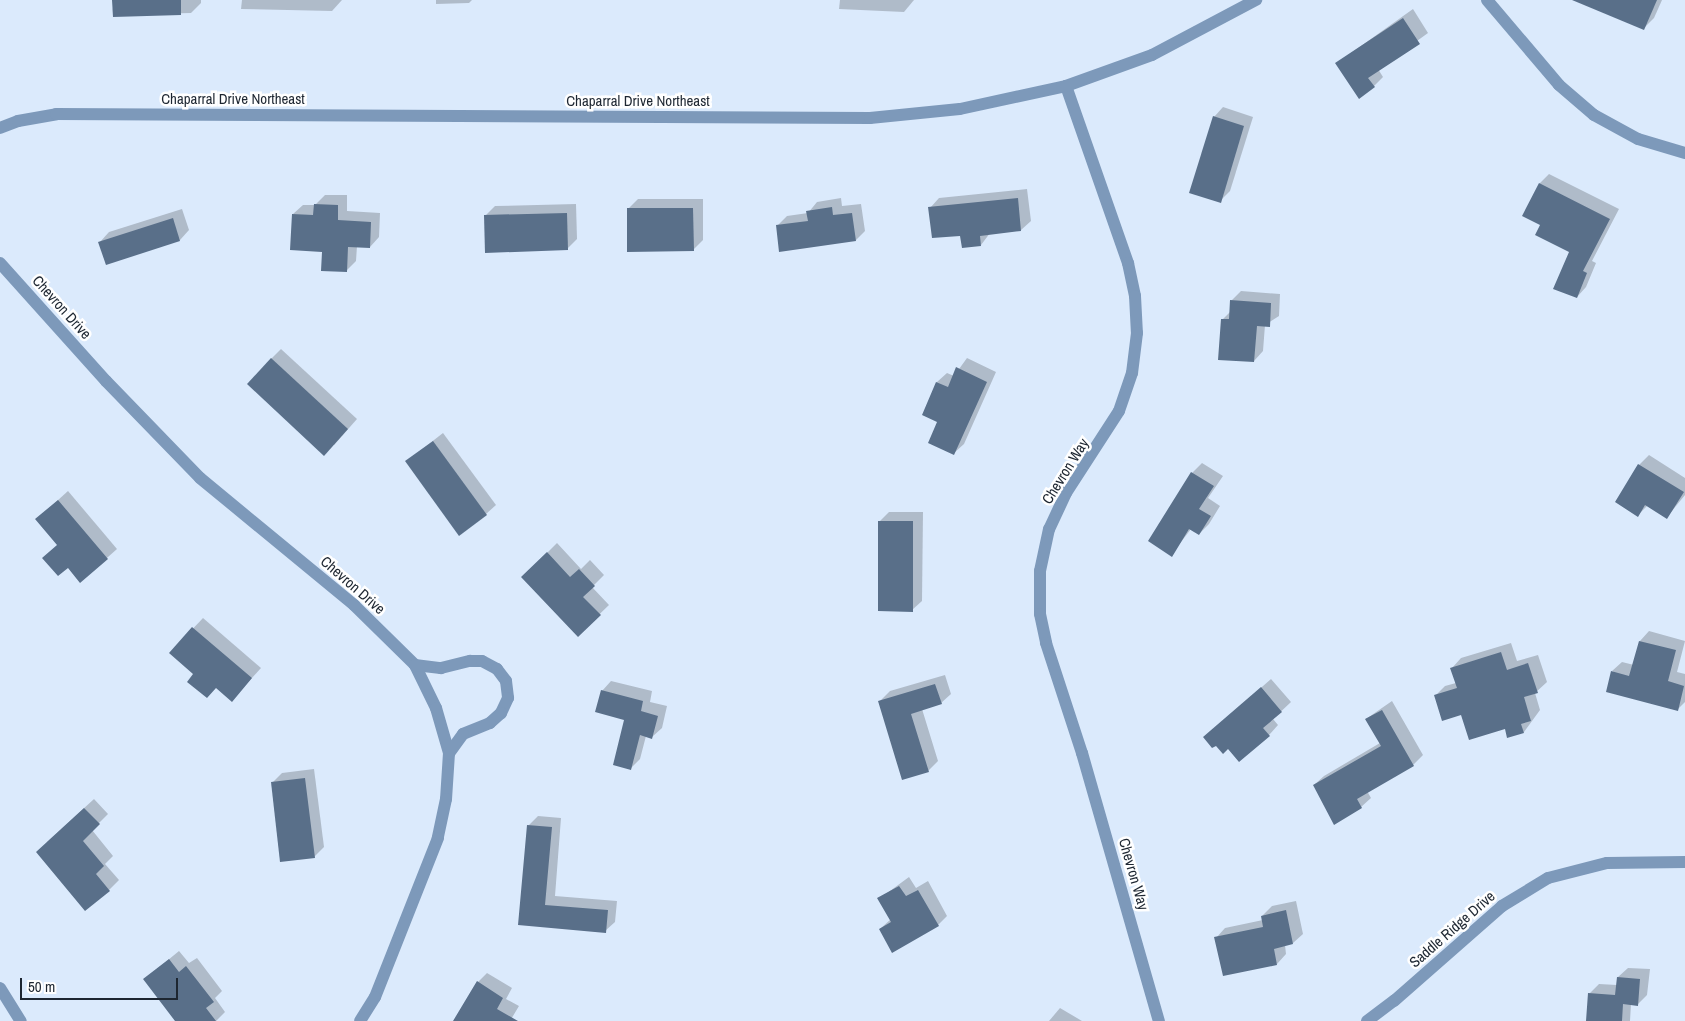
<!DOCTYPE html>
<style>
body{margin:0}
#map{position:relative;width:1685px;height:1021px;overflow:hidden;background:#dbeafc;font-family:"Archivo Narrow",sans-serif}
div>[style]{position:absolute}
.shadow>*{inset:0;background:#0003}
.building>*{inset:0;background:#596f89}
.minor>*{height:12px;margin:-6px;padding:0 6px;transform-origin:6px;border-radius:6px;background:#7d99ba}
span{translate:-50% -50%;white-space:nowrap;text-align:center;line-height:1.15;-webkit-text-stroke:5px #fff;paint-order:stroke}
.street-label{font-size:15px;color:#1d2631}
.scale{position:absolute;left:20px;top:978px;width:158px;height:22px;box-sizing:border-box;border:2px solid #1d2631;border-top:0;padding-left:6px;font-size:15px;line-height:18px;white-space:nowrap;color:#1d2631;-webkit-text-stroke:4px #fff;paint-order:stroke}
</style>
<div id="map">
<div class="shadow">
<i style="clip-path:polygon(113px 0,201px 0,201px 3px,191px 13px,114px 15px)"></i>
<i style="clip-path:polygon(242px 0,342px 0,332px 11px,241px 9px)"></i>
<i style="clip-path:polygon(436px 0,472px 0,469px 3px,436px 4px)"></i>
<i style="clip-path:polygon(840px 0,914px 0,904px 12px,839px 9px)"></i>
<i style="clip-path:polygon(1585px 0,1662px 0,1654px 18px,1644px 28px)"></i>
<i style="clip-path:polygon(1413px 9px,1428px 33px,1378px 69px,1383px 77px,1374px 86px,1337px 63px)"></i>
<i style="clip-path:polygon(1223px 107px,1253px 117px,1230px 191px,1220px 201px,1214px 117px)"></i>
<i style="clip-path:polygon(1549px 174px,1619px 209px,1592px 261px,1596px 263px,1586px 287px,1577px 297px,1570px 251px,1542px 225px,1540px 183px)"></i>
<i style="clip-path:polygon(1027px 189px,1031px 221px,1021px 230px,990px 233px,981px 245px,962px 234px,930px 208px,939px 198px)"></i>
<i style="clip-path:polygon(325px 195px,347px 195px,347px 211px,380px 213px,379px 237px,370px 247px,357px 246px,356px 261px,346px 271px,324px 251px,293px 214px,303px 205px,315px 205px)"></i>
<i style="clip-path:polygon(841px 198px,842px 206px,861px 204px,865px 231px,856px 240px,777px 226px,787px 216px,808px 213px,817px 202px)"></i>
<i style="clip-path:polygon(638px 199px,703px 199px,703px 240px,693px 250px,628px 209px)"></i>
<i style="clip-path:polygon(576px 204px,577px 239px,567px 249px,485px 216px,495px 206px)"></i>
<i style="clip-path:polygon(182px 209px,189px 230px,180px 240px,106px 264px,100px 242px,109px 232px)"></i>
<i style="clip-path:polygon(1241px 291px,1280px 294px,1279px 316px,1265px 325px,1263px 351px,1254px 361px,1222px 320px,1231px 311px,1231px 301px)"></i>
<i style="clip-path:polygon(281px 349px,357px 419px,334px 445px,271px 359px)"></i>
<i style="clip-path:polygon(967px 358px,996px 372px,964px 444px,954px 453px,938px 421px,923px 415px,937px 382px,947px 373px,954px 376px)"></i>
<i style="clip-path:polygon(443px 433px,496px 505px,486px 514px,407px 461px)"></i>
<i style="clip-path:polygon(1649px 455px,1685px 478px,1685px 495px,1667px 517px,1648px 505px,1638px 515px,1639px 465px)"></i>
<i style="clip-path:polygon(1202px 463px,1223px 476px,1208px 498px,1220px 506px,1209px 524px,1199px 534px,1191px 529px,1171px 555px,1192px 473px)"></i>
<i style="clip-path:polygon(68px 491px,117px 549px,81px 581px,68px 566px,47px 510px)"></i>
<i style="clip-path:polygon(889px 512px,923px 512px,922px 601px,912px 610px,879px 522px)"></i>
<i style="clip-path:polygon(557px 543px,581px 569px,590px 560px,604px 575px,592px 587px,609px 605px,578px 635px,523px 577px)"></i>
<i style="clip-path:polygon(203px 618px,261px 668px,241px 690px,216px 687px,170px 653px)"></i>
<i style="clip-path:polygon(1649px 631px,1685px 641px,1677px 672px,1685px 674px,1685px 702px,1677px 710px,1612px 671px,1622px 662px,1634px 665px,1640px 641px)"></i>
<i style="clip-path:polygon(1511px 643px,1517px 661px,1538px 655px,1547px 682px,1535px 693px,1540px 710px,1524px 732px,1462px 714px,1435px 696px,1445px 686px,1456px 683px,1452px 668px,1461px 658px)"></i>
<i style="clip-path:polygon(945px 675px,951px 694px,941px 703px,922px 709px,938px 761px,928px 771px,880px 701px,890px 691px)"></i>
<i style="clip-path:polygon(1271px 679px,1291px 702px,1273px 719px,1278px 725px,1269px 735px,1216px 744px,1205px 737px)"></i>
<i style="clip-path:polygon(611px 681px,652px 691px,650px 702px,667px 706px,662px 728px,652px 737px,646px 736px,640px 759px,631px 768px,626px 719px,602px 691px)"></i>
<i style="clip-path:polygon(1392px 701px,1423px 755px,1413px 765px,1367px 791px,1371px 798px,1361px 807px,1314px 785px,1324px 776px,1380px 743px,1366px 719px)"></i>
<i style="clip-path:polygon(314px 769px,324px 847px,314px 857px,272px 783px,282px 773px)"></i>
<i style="clip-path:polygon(94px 799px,108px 814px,92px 830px,113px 856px,105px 864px,119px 880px,109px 890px,47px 842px)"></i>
<i style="clip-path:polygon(538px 816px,561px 818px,555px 896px,617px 901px,615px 922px,605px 931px,520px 924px,528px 826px)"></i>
<i style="clip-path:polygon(909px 877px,916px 888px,928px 881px,947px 916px,938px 925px,880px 929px,891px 919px,879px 899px)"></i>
<i style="clip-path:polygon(1296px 901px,1303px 934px,1293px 943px,1285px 945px,1286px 954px,1277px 964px,1216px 938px,1225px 928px,1263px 920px,1262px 916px,1272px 906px)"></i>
<i style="clip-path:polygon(179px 951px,189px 963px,197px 958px,222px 991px,215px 998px,225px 1012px,216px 1021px,177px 1021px,145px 979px)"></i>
<i style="clip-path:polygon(1628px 968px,1650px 969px,1647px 995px,1637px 1005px,1631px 1004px,1630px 1021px,1587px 1021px,1589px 994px,1599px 984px,1617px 985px,1618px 977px)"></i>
<i style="clip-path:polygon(487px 973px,512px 988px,506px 999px,519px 1006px,510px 1021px,455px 1021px,478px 982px)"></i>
<i style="clip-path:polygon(1060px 1008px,1082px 1021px,1049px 1021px)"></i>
</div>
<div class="building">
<i style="clip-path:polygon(112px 0,181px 0,181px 15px,113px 17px)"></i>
<i style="clip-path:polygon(1572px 0,1657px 0,1644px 30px)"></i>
<i style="clip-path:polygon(1403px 18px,1420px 44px,1368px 78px,1375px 87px,1359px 99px,1335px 63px)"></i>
<i style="clip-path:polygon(1213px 116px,1244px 126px,1221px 203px,1189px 193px)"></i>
<i style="clip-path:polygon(1539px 183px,1610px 219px,1583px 271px,1587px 273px,1577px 298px,1553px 289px,1569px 252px,1535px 235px,1540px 225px,1522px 216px)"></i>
<i style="clip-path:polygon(1018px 198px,1021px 231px,980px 236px,981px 246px,962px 248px,960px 236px,932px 238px,928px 207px)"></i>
<i style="clip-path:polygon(314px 204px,338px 205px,338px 220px,371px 222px,370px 248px,348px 247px,347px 272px,321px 271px,322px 252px,290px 250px,292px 214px,313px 215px)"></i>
<i style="clip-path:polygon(832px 207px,833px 215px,852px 213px,856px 241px,779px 252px,776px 225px,808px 221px,806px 211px)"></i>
<i style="clip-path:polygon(627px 208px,693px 208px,694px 251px,627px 252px)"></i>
<i style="clip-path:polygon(567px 213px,568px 250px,485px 253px,484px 215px)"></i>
<i style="clip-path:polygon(173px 218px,180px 241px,106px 265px,98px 242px)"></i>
<i style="clip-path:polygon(1230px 300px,1271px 303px,1270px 327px,1257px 326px,1254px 362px,1218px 360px,1221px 319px,1229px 319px)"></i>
<i style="clip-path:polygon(271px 358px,348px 429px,324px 456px,247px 384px)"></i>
<i style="clip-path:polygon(956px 367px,987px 382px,954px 455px,928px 443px,937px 422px,922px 415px,936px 382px,948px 387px)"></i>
<i style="clip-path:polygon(433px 441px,487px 515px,459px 536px,405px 461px)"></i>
<i style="clip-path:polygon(1638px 464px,1684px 492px,1667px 519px,1645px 505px,1638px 517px,1615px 502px)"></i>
<i style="clip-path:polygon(1191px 472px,1214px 486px,1199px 509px,1211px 516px,1199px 535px,1189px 529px,1172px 557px,1148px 541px)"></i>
<i style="clip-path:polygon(58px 500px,108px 559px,80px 583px,68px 568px,58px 576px,42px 558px,57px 545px,35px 519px)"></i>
<i style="clip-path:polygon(878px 521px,913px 521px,913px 612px,878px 611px)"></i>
<i style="clip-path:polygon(547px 552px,570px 577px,579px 569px,595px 586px,583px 597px,601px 615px,578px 637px,521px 577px)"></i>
<i style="clip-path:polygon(192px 627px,252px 678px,232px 702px,216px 688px,207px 698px,187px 682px,193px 674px,169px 653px)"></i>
<i style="clip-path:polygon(1639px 641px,1676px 650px,1668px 681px,1684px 686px,1678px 711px,1606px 692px,1611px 671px,1629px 676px)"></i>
<i style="clip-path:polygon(1501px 652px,1507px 670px,1528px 663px,1538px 693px,1524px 697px,1531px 721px,1521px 724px,1524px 733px,1507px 738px,1505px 729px,1469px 740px,1461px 715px,1442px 721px,1434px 695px,1457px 688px,1450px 668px)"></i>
<i style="clip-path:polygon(935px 684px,942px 704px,911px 714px,929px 772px,902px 780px,878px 701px)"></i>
<i style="clip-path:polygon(1261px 687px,1282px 712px,1263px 728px,1270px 736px,1239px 762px,1228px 749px,1223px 754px,1216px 746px,1212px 748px,1203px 737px)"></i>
<i style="clip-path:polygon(601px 690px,643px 701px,641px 711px,658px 716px,652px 739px,640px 735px,631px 770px,613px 765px,624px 720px,595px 712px)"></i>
<i style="clip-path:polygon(1382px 710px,1414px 766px,1357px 799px,1362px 808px,1334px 825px,1313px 785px,1381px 746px,1365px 719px)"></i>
<i style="clip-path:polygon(305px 778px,315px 858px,280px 862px,271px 782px)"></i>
<i style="clip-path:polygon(84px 808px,100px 824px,83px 841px,104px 866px,96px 874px,110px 891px,85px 911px,36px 852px)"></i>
<i style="clip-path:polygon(527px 825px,552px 827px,545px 905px,608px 910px,606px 933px,518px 925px)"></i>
<i style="clip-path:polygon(899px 886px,906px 896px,918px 890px,939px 926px,892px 953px,879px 929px,891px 922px,877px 898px)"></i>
<i style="clip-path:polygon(1286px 910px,1293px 944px,1274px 949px,1277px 965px,1223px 976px,1214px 937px,1263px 927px,1261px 916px)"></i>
<i style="clip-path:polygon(169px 959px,179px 972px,186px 966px,214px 1002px,206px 1008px,216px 1021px,175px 1021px,143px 979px)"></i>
<i style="clip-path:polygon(1617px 977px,1640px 979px,1638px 1006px,1623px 1004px,1622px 1021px,1586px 1021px,1588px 993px,1615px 995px)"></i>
<i style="clip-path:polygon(477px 981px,503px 998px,497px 1009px,518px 1021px,453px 1021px)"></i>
</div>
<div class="minor">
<i style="left:1487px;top:0;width:111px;rotate:49.7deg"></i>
<i style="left:1559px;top:85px;width:46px;rotate:40.6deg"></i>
<i style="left:1594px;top:115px;width:50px;rotate:28.6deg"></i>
<i style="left:1638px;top:139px;width:49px;rotate:16.6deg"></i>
<i style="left:1066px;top:86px;width:188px;rotate:70.7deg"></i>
<i style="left:1128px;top:263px;width:34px;rotate:78deg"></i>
<i style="left:1135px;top:296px;width:37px;rotate:87deg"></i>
<i style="left:1137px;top:333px;width:40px;rotate:97.1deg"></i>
<i style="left:1132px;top:373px;width:40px;rotate:108.9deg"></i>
<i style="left:1119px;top:411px;width:98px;rotate:122.9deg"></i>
<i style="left:1066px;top:493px;width:40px;rotate:115deg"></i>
<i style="left:1049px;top:529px;width:43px;rotate:102.1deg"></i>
<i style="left:1040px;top:571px;width:43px;rotate:90deg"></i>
<i style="left:1040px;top:614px;width:30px;rotate:78deg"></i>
<i style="left:1046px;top:643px;width:116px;rotate:71.9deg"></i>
<i style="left:1082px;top:753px;width:279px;rotate:74deg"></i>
<i style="left:0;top:128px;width:19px;rotate:-21deg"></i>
<i style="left:18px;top:121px;width:39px;rotate:-10deg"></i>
<i style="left:56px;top:114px;width:814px;rotate:0.28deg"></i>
<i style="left:870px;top:118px;width:90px;rotate:-5.7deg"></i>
<i style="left:960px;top:109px;width:108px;rotate:-12.2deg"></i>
<i style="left:1066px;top:86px;width:91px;rotate:-19.8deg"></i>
<i style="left:1152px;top:55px;width:118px;rotate:-27.9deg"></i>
<i style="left:0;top:263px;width:159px;rotate:48.1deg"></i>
<i style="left:106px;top:381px;width:135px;rotate:45.9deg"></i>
<i style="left:200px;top:478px;width:200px;rotate:39.5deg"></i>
<i style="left:354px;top:605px;width:86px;rotate:44.5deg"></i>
<i style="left:415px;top:665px;width:48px;rotate:64deg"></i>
<i style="left:436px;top:708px;width:47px;rotate:73.9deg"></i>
<i style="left:449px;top:753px;width:46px;rotate:93.7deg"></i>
<i style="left:446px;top:799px;width:40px;rotate:102deg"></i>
<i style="left:438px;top:838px;width:171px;rotate:111.6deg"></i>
<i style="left:375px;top:997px;width:28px;rotate:122deg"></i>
<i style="left:415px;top:665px;width:26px;rotate:7deg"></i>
<i style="left:441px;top:668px;width:30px;rotate:-14deg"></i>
<i style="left:470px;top:661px;width:12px"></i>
<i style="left:482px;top:661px;width:17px;rotate:28deg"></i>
<i style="left:497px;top:669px;width:15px;rotate:53deg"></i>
<i style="left:506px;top:681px;width:17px;rotate:83deg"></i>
<i style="left:508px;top:698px;width:17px;rotate:115deg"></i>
<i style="left:501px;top:713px;width:15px;rotate:138deg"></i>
<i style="left:490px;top:723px;width:29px;rotate:158deg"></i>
<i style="left:463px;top:734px;width:24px;rotate:126deg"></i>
<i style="left:0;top:988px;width:39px;rotate:58deg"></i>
<i style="left:1367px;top:1021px;width:34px;rotate:-37deg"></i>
<i style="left:1394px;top:1001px;width:144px;rotate:-41.3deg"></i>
<i style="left:1502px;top:906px;width:54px;rotate:-31.3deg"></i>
<i style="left:1548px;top:878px;width:61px;rotate:-14.3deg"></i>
<i style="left:1607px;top:863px;width:78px;rotate:-0.7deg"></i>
</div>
<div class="street-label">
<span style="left:233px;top:99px">Chaparral Drive Northeast</span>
<span style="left:638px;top:101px">Chaparral Drive Northeast</span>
<span style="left:62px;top:307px;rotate:48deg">Chevron Drive</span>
<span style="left:1065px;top:471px;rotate:-58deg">Chevron Way</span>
<span style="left:353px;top:585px;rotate:41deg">Chevron Drive</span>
<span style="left:1134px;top:874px;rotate:74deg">Chevron Way</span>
<span style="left:1452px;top:929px;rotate:-41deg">Saddle Ridge Drive</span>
</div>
<div class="scale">50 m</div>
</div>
